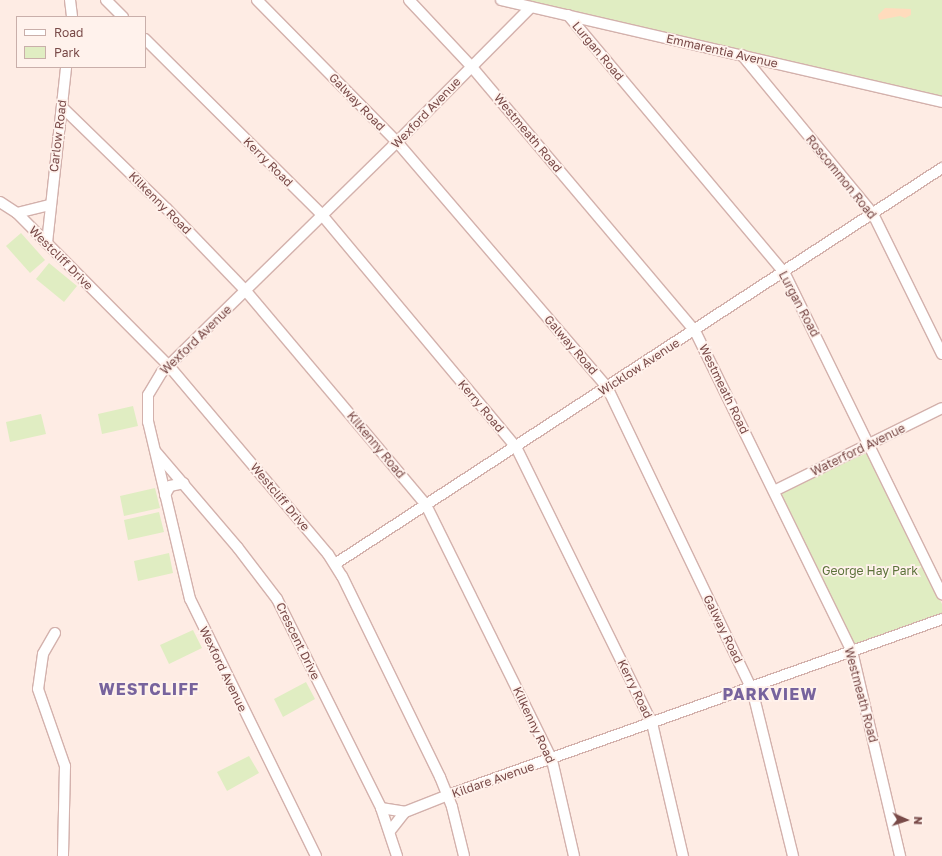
<!DOCTYPE html>
<style>
body{margin:0}
#map{position:relative;width:942px;height:856px;overflow:hidden;background:#feece4;font-family:"Golos Text",sans-serif}
div>[style]{position:absolute}
.green>*{inset:0;background:#e0edc2}
.sand>*{inset:0;background:#ffdcbd}
.roads{filter:drop-shadow(1px 0 #d3b1ac) drop-shadow(-1px 0 #d3b1ac) drop-shadow(0 1px #d3b1ac) drop-shadow(0 -1px #d3b1ac)}
.minor>*{height:10px;margin:-5px;padding:0 5px;transform-origin:5px;border-radius:5px;background:#fff}
span{translate:-50% -50%;white-space:nowrap;text-align:center;line-height:1.15;-webkit-text-stroke:3.5px #fff2ec;paint-order:stroke}
.street-label{font-size:12px;color:#794a48}
.park-label{font-size:12px;color:#5c733a}
.district-label{font-size:16px;color:#77639d;font-weight:700;letter-spacing:1px}
.legend{position:absolute;left:16px;top:16px;width:130px;height:52px;box-sizing:border-box;background:#fff2ec;border:1px solid #c9afaa;margin:0;padding:5px 7px;list-style:none;font-size:12px;color:#794a48}
.legend li{display:flex;align-items:center;gap:8px;height:20px}
.legend b{width:20px;border:1px solid #c9afaa}
.north{position:absolute;left:886px;top:800px;width:40px;height:40px;-webkit-text-stroke:3px #fff2ec;paint-order:stroke;rotate:93deg;font-size:11px;font-weight:700;line-height:16px;text-align:center;color:#794a48}
.north::after{content:'';display:block;margin:auto;width:14px;height:18px;background:#794a48;clip-path:polygon(50% 0,100% 100%,50% 72%,0 100%)}
</style>
<div id="map">
<div class="green">
<i style="clip-path:polygon(505px 0,942px 0,942px 104px)"></i>
<i style="clip-path:polygon(21px 233px,45px 260px,30px 273px,6px 246px)"></i>
<i style="clip-path:polygon(49px 263px,77px 286px,64px 302px,36px 279px)"></i>
<i style="clip-path:polygon(133px 406px,138px 426px,102px 434px,98px 414px)"></i>
<i style="clip-path:polygon(41px 414px,46px 434px,10px 442px,6px 422px)"></i>
<i style="clip-path:polygon(867px 453px,942px 604px,942px 614px,853px 650px,776px 493px)"></i>
<i style="clip-path:polygon(155px 488px,160px 508px,124px 516px,120px 496px)"></i>
<i style="clip-path:polygon(159px 512px,164px 532px,128px 540px,124px 520px)"></i>
<i style="clip-path:polygon(169px 553px,173px 573px,138px 581px,134px 561px)"></i>
<i style="clip-path:polygon(193px 630px,202px 648px,169px 664px,160px 645px)"></i>
<i style="clip-path:polygon(306px 682px,315px 699px,283px 717px,274px 699px)"></i>
<i style="clip-path:polygon(249px 756px,259px 773px,227px 791px,217px 772px)"></i>
</div>
<div class="sand">
<i style="clip-path:polygon(885px 8px,911px 9px,911px 15px,905px 18px,900px 16px,879px 20px,878px 15px)"></i>
</div>
<div class="roads">
<div class="minor">
<i style="left:70px;top:0;width:17px;rotate:83deg"></i>
<i style="left:106px;top:0;width:24px;rotate:45deg"></i>
<i style="left:257px;top:0;width:199px;rotate:45.4deg"></i>
<i style="left:397px;top:142px;width:323px;rotate:49.4deg"></i>
<i style="left:607px;top:387px;width:335px;rotate:64.4deg"></i>
<i style="left:752px;top:689px;width:172px;rotate:76.2deg"></i>
<i style="left:409px;top:0;width:91px;rotate:46.8deg"></i>
<i style="left:471px;top:66px;width:347px;rotate:49.8deg"></i>
<i style="left:695px;top:331px;width:356px;rotate:63.9deg"></i>
<i style="left:852px;top:651px;width:211px;rotate:76.8deg"></i>
<i style="left:501px;top:0;width:453px;rotate:13deg"></i>
<i style="left:568px;top:15px;width:336px;rotate:50deg"></i>
<i style="left:784px;top:272px;width:359px;rotate:63.9deg"></i>
<i style="left:145px;top:39px;width:250px;rotate:44.8deg"></i>
<i style="left:322px;top:215px;width:302px;rotate:50.1deg"></i>
<i style="left:516px;top:447px;width:308px;rotate:63.8deg"></i>
<i style="left:652px;top:723px;width:137px;rotate:76.9deg"></i>
<i style="left:742px;top:55px;width:206px;rotate:50.5deg"></i>
<i style="left:873px;top:214px;width:156px;rotate:63.8deg"></i>
<i style="left:62px;top:107px;width:146px;rotate:44.2deg"></i>
<i style="left:167px;top:209px;width:114px;rotate:46.1deg"></i>
<i style="left:246px;top:291px;width:280px;rotate:49.9deg"></i>
<i style="left:426px;top:505px;width:284px;rotate:63.7deg"></i>
<i style="left:552px;top:760px;width:98px;rotate:77.1deg"></i>
<i style="left:0;top:202px;width:20px;rotate:33deg"></i>
<i style="left:17px;top:213px;width:216px;rotate:45.2deg"></i>
<i style="left:169px;top:366px;width:246px;rotate:49.8deg"></i>
<i style="left:328px;top:554px;width:26px;rotate:58deg"></i>
<i style="left:342px;top:576px;width:224px;rotate:64deg"></i>
<i style="left:440px;top:777px;width:32px;rotate:68deg"></i>
<i style="left:452px;top:807px;width:50px;rotate:76.2deg"></i>
<i style="left:17px;top:213px;width:34px;rotate:-14deg"></i>
<i style="left:47px;top:243px;width:177px;rotate:-83.8deg"></i>
<i style="left:156px;top:452px;width:126px;rotate:49.5deg"></i>
<i style="left:238px;top:548px;width:64px;rotate:52.6deg"></i>
<i style="left:277px;top:599px;width:233px;rotate:63.5deg"></i>
<i style="left:381px;top:808px;width:51px;rotate:71.6deg"></i>
<i style="left:774px;top:491px;width:187px;rotate:-26.3deg"></i>
<i style="left:165px;top:495px;width:10px;rotate:-61deg"></i>
<i style="left:170px;top:486px;width:14px;rotate:-12deg"></i>
<i style="left:335px;top:564px;width:725px;rotate:-33.12deg"></i>
<i style="left:55px;top:633px;width:24px;rotate:120deg"></i>
<i style="left:43px;top:654px;width:35px;rotate:98deg"></i>
<i style="left:38px;top:689px;width:82px;rotate:70.7deg"></i>
<i style="left:65px;top:766px;width:90px;rotate:91.3deg"></i>
<i style="left:381px;top:808px;width:24px;rotate:9deg"></i>
<i style="left:390px;top:831px;width:24px;rotate:-52deg"></i>
<i style="left:405px;top:812px;width:46px;rotate:-21.6deg"></i>
<i style="left:448px;top:795px;width:524px;rotate:-19.61deg"></i>
<i style="left:316px;top:856px;width:286px;rotate:-116.1deg"></i>
<i style="left:190px;top:599px;width:182px;rotate:-103.3deg"></i>
<i style="left:148px;top:422px;width:27px;rotate:-90deg"></i>
<i style="left:148px;top:395px;width:27px;rotate:-59deg"></i>
<i style="left:162px;top:372px;width:329px;rotate:-44.4deg"></i>
<i style="left:397px;top:142px;width:190px;rotate:-45.2deg"></i>
</div>
</div>
<div class="street-label">
<span style="left:598px;top:51px;rotate:50deg">Lurgan Road</span>
<span style="left:722px;top:51px;rotate:13deg">Emmarentia Avenue</span>
<span style="left:357px;top:102px;rotate:46deg">Galway Road</span>
<span style="left:426px;top:113px;rotate:-46deg">Wexford Avenue</span>
<span style="left:528px;top:133px;rotate:50deg">Westmeath Road</span>
<span style="left:58px;top:136px;rotate:-83deg">Carlow Road</span>
<span style="left:268px;top:162px;rotate:45deg">Kerry Road</span>
<span style="left:841px;top:177px;rotate:51deg">Roscommon Road</span>
<span style="left:160px;top:203px;rotate:45deg">Kilkenny Road</span>
<span style="left:61px;top:258px;rotate:45deg">Westcliff Drive</span>
<span style="left:799px;top:304px;rotate:62deg">Lurgan Road</span>
<span style="left:196px;top:340px;rotate:-44deg">Wexford Avenue</span>
<span style="left:571px;top:345px;rotate:49deg">Galway Road</span>
<span style="left:639px;top:367px;rotate:-33deg">Wicklow Avenue</span>
<span style="left:724px;top:389px;rotate:64deg">Westmeath Road</span>
<span style="left:481px;top:406px;rotate:50deg">Kerry Road</span>
<span style="left:376px;top:445px;rotate:50deg">Kilkenny Road</span>
<span style="left:858px;top:450px;rotate:-26deg">Waterford Avenue</span>
<span style="left:280px;top:497px;rotate:50deg">Westcliff Drive</span>
<span style="left:723px;top:629px;rotate:64deg">Galway Road</span>
<span style="left:298px;top:641px;rotate:64deg">Crescent Drive</span>
<span style="left:223px;top:669px;rotate:64deg">Wexford Avenue</span>
<span style="left:635px;top:689px;rotate:64deg">Kerry Road</span>
<span style="left:861px;top:695px;rotate:75deg">Westmeath Road</span>
<span style="left:534px;top:725px;rotate:65deg">Kilkenny Road</span>
<span style="left:493px;top:780px;rotate:-19deg">Kildare Avenue</span>
</div>
<div class="park-label">
<span style="left:870px;top:571px">George Hay Park</span>
</div>
<div class="district-label">
<span style="left:149px;top:689px">WESTCLIFF</span>
<span style="left:770px;top:694px">PARKVIEW</span>
</div>
<ul class="legend">
<li><b style="height:5px;background:#fff"></b>Road</li>
<li><b style="height:11px;background:#e0edc2"></b>Park</li>
</ul>
<div class="north">N</div>
</div>
